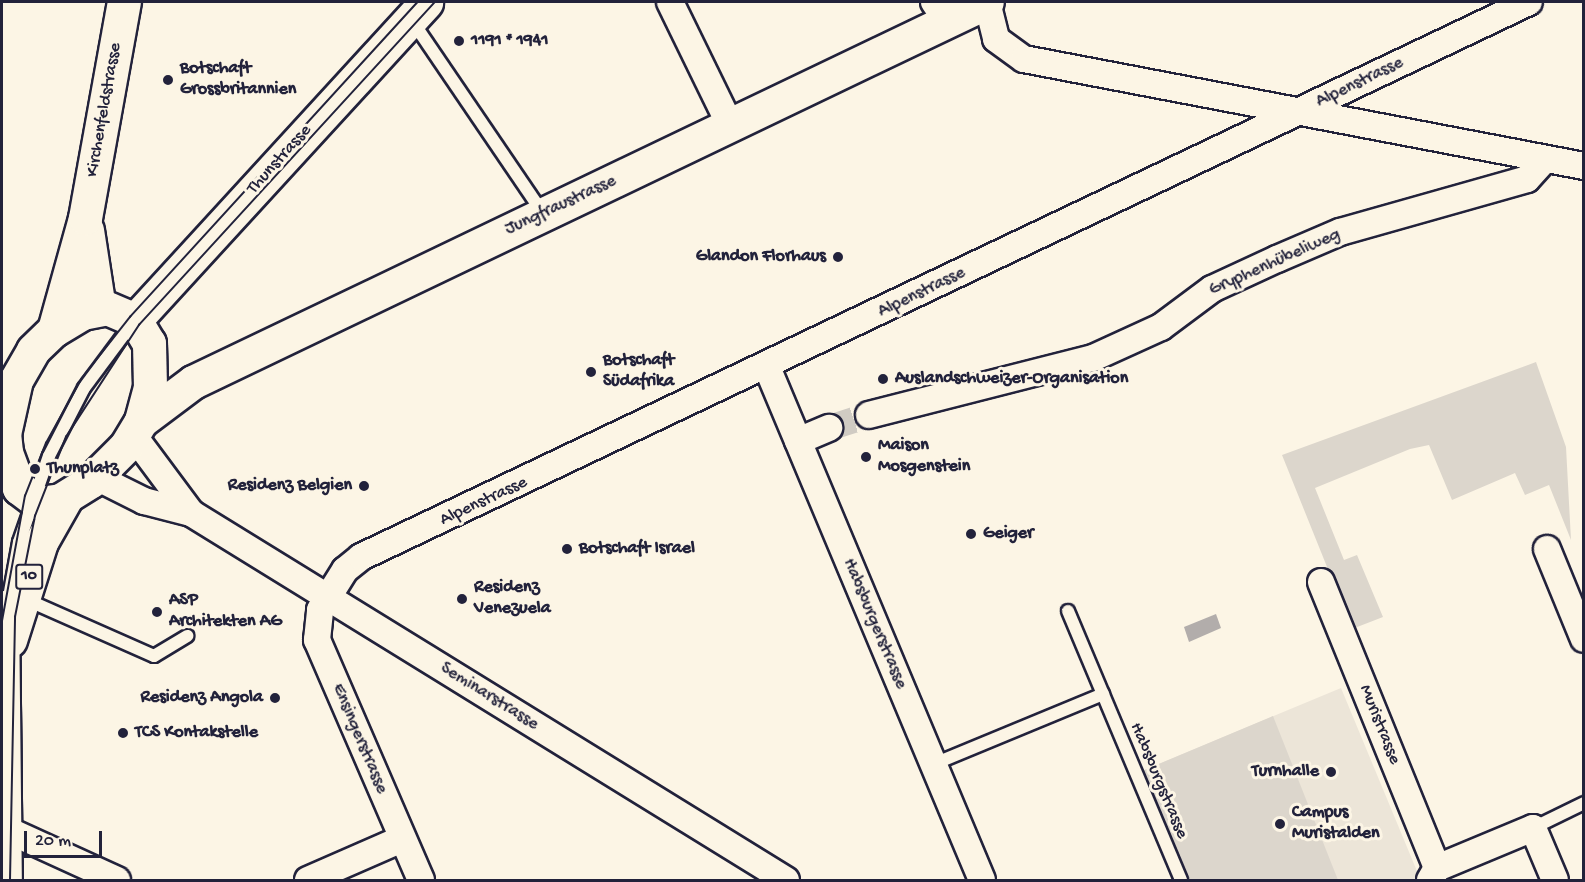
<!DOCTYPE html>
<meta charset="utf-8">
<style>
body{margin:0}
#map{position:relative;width:1585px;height:882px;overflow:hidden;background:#fcf5e5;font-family:"Gochi Hand",sans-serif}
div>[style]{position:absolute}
.built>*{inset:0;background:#ece5d8}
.green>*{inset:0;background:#dcd6cc}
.water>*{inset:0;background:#b2adab}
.street-tunnel>*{height:26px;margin-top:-13px;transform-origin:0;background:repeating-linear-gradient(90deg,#d0cbc3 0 26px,transparent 0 39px)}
.roads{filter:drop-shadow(2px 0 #22223b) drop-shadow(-2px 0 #22223b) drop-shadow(0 2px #22223b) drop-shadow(0 -2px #22223b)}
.lane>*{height:12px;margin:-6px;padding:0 6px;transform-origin:6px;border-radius:6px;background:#fcf5e5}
.street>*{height:26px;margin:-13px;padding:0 13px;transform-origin:13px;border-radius:13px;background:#fcf5e5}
.secondary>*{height:33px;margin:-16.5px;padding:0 16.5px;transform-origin:16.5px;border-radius:16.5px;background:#fcf5e5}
.primary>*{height:33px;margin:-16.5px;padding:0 16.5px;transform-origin:16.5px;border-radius:16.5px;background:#fcf5e5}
.tram>*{height:1.5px;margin:-0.75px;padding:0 0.75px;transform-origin:0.75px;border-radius:0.75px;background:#22223b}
.dots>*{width:16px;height:16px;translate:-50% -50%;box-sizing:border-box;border:3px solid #fcf5e5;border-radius:50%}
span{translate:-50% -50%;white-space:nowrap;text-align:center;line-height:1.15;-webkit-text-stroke:6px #fcf5e5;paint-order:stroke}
.shield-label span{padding:2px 4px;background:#fcf5e5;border:2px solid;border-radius:4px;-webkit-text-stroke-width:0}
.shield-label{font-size:16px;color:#22223b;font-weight:700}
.poi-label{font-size:18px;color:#22223b;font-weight:700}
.left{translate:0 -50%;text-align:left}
.right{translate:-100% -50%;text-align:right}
.street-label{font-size:18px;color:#22223b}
.frame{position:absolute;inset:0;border:3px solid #22223b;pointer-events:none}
.scale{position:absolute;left:24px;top:831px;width:78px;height:27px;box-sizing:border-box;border:3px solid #22223b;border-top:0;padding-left:8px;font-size:18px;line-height:21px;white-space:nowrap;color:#22223b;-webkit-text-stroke:4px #fcf5e5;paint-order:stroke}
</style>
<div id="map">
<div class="built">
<i style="clip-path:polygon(1341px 688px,1419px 876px,1434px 880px,1187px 880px,1142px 771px)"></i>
</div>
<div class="green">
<i style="clip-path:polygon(1536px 362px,1566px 447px,1571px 540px,1549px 485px,1525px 495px,1515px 473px,1452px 500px,1429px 445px,1410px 449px,1315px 488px,1344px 560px,1357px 555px,1383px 617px,1352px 629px,1282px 455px)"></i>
<i style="clip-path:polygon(1273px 716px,1338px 880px,1188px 880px,1142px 771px)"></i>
</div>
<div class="water">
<i style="clip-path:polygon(1216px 614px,1221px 628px,1189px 642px,1184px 627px)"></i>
</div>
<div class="street-tunnel">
<i style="left:829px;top:428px;width:42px;rotate:-18deg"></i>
</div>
<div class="roads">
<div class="lane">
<i style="left:411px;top:19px;width:235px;rotate:55.8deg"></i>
<i style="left:9px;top:597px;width:56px;rotate:-79.7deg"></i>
<i style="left:19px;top:542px;width:91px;rotate:-70.8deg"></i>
<i style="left:49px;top:456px;width:76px;rotate:-62.8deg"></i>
<i style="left:84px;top:388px;width:84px;rotate:-53.3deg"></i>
<i style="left:25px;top:599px;width:141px;rotate:23.8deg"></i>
<i style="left:154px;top:656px;width:39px;rotate:-31deg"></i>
<i style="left:1068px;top:611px;width:292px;rotate:67.2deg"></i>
<i style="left:934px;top:764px;width:183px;rotate:-22.5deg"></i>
<i style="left:1533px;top:828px;width:57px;rotate:-26.1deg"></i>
</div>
<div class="street">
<i style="left:670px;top:2px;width:137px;rotate:64deg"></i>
<i style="left:934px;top:2px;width:23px;rotate:56deg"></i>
<i style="left:987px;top:2px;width:38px;rotate:76deg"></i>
<i style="left:996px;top:39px;width:34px;rotate:36deg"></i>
<i style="left:1024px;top:59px;width:570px;rotate:10.82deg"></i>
<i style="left:767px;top:367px;width:556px;rotate:67.26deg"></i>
<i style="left:869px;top:415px;width:231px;rotate:-14.3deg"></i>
<i style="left:1093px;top:358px;width:75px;rotate:-24.5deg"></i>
<i style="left:1161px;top:327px;width:64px;rotate:-36.7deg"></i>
<i style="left:1212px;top:289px;width:72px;rotate:-24.8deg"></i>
<i style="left:1277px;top:259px;width:69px;rotate:-23.2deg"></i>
<i style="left:1340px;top:232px;width:194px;rotate:-15.8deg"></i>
<i style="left:1527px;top:179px;width:27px;rotate:-48deg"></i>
<i style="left:133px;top:435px;width:97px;rotate:53.4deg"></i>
<i style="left:798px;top:441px;width:34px;rotate:-23deg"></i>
<i style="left:96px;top:477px;width:54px;rotate:26.6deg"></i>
<i style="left:144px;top:501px;width:49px;rotate:14.3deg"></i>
<i style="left:191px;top:513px;width:699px;rotate:31.67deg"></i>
<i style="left:1547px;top:549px;width:97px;rotate:67.7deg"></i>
<i style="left:1321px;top:582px;width:309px;rotate:67.9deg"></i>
<i style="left:5px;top:829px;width:123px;rotate:24.5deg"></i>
<i style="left:308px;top:880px;width:103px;rotate:-23.6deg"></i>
<i style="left:421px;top:880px;width:262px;rotate:-113.4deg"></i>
<i style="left:317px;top:640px;width:30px;rotate:-84deg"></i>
<i style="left:320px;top:610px;width:47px;rotate:-58deg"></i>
<i style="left:345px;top:570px;width:21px;rotate:-39deg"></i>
<i style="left:361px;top:557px;width:1293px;rotate:-25.42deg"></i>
<i style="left:1430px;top:880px;width:14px;rotate:-60deg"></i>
<i style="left:1437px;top:868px;width:104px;rotate:-22.6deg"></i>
<i style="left:1533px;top:828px;width:56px;rotate:67.1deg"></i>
</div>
<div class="secondary">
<i style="left:135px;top:320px;width:431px;rotate:-47.5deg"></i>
<i style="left:141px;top:421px;width:65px;rotate:-36.9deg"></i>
<i style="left:193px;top:382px;width:880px;rotate:-25.58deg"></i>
</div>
<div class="primary">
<i style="left:87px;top:230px;width:79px;rotate:81.3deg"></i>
<i style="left:107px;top:308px;width:30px;rotate:23deg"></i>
<i style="left:135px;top:320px;width:27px;rotate:59deg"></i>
<i style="left:149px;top:343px;width:44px;rotate:88.7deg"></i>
<i style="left:150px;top:387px;width:35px;rotate:105deg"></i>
<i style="left:141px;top:421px;width:29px;rotate:121deg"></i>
<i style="left:126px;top:446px;width:49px;rotate:135deg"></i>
<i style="left:91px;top:481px;width:36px;rotate:148deg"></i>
<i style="left:61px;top:500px;width:22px;rotate:172deg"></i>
<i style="left:39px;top:503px;width:25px;rotate:-143deg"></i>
<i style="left:19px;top:488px;width:38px;rotate:-110deg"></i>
<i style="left:6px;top:452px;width:18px;rotate:-96deg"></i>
<i style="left:4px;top:434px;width:55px;rotate:-77.5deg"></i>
<i style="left:16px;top:380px;width:34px;rotate:-60deg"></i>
<i style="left:33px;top:350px;width:29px;rotate:-44deg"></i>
<i style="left:54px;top:330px;width:33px;rotate:-31deg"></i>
<i style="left:82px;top:313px;width:25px;rotate:-11deg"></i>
<i style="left:54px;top:330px;width:116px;rotate:-74.5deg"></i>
<i style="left:85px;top:218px;width:219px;rotate:-79.8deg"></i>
<i style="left:2px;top:607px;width:273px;rotate:89.4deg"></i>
<i style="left:10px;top:640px;width:103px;rotate:-72.4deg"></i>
<i style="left:41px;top:542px;width:51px;rotate:-60.4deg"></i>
</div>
</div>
<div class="tram">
<i style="left:2px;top:621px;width:127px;rotate:-79.6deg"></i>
<i style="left:25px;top:496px;width:57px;rotate:-68.4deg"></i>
<i style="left:46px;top:443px;width:74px;rotate:-61deg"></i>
<i style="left:82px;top:378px;width:78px;rotate:-51.8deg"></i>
<i style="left:130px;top:317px;width:427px;rotate:-47.6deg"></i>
<i style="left:10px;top:880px;width:263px;rotate:-88.9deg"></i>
<i style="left:15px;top:617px;width:103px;rotate:-78.8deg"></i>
<i style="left:35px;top:516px;width:85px;rotate:-68.6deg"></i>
<i style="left:66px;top:437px;width:134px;rotate:-56.9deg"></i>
<i style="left:139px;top:325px;width:438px;rotate:-47.5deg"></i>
</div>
<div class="dots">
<i style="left:459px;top:41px;background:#22223b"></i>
<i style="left:168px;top:80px;background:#22223b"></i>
<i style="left:838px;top:257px;background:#22223b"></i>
<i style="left:591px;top:372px;background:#22223b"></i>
<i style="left:883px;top:379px;background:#22223b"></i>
<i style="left:866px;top:457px;background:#22223b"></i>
<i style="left:35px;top:469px;background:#22223b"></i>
<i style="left:364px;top:486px;background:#22223b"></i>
<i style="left:971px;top:534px;background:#22223b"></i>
<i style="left:567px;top:549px;background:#22223b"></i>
<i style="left:462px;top:599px;background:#22223b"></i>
<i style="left:157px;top:612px;background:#22223b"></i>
<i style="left:275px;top:698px;background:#22223b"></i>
<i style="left:123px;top:733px;background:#22223b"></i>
<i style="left:1331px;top:772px;background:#22223b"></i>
<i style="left:1280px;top:824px;background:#22223b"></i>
</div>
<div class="shield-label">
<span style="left:29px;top:577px">10</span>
</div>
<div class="poi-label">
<span class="left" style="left:471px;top:41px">1191 * 1941</span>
<span class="left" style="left:180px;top:80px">Botschaft<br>Grossbritannien</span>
<span class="right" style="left:826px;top:257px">Glandon Florhaus</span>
<span class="left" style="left:603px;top:372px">Botschaft<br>Südafrika</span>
<span class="left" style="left:895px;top:379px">Auslandschweizer-Organisation</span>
<span class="left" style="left:878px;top:457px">Maison<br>Mosgenstein</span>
<span class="left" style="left:47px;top:469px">Thunplatz</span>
<span class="right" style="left:352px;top:486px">Residenz Belgien</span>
<span class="left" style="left:983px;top:534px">Geiger</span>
<span class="left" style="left:579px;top:549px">Botschaft Israel</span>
<span class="left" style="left:474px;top:599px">Residenz<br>Venezuela</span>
<span class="left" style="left:169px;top:612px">ASP<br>Architekten AG</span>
<span class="right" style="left:263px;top:698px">Residenz Angola</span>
<span class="left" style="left:135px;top:733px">TCS Kontakstelle</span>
<span class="right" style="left:1319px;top:772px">Turnhalle</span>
<span class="left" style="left:1292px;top:824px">Campus<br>Muristalden</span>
</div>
<div class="street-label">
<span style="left:1360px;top:83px;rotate:-26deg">Alpenstrasse</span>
<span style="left:105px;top:110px;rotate:-80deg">Kirchenfeldstrasse</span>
<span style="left:280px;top:160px;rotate:-48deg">Thunstrasse</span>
<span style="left:561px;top:206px;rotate:-25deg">Jungfraustrasse</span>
<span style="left:1275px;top:263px;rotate:-24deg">Gryphenhübeliweg</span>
<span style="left:922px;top:293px;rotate:-26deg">Alpenstrasse</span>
<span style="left:484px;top:502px;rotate:-25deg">Alpenstrasse</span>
<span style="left:874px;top:624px;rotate:67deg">Habsburgerstrasse</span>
<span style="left:489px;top:697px;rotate:32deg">Seminarstrasse</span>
<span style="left:1379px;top:725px;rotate:68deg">Muristrasse</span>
<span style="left:359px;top:739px;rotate:67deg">Ensingerstrasse</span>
<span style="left:1158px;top:781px;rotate:67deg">Habsburgstrasse</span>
</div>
<div class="frame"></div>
<div class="scale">20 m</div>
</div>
